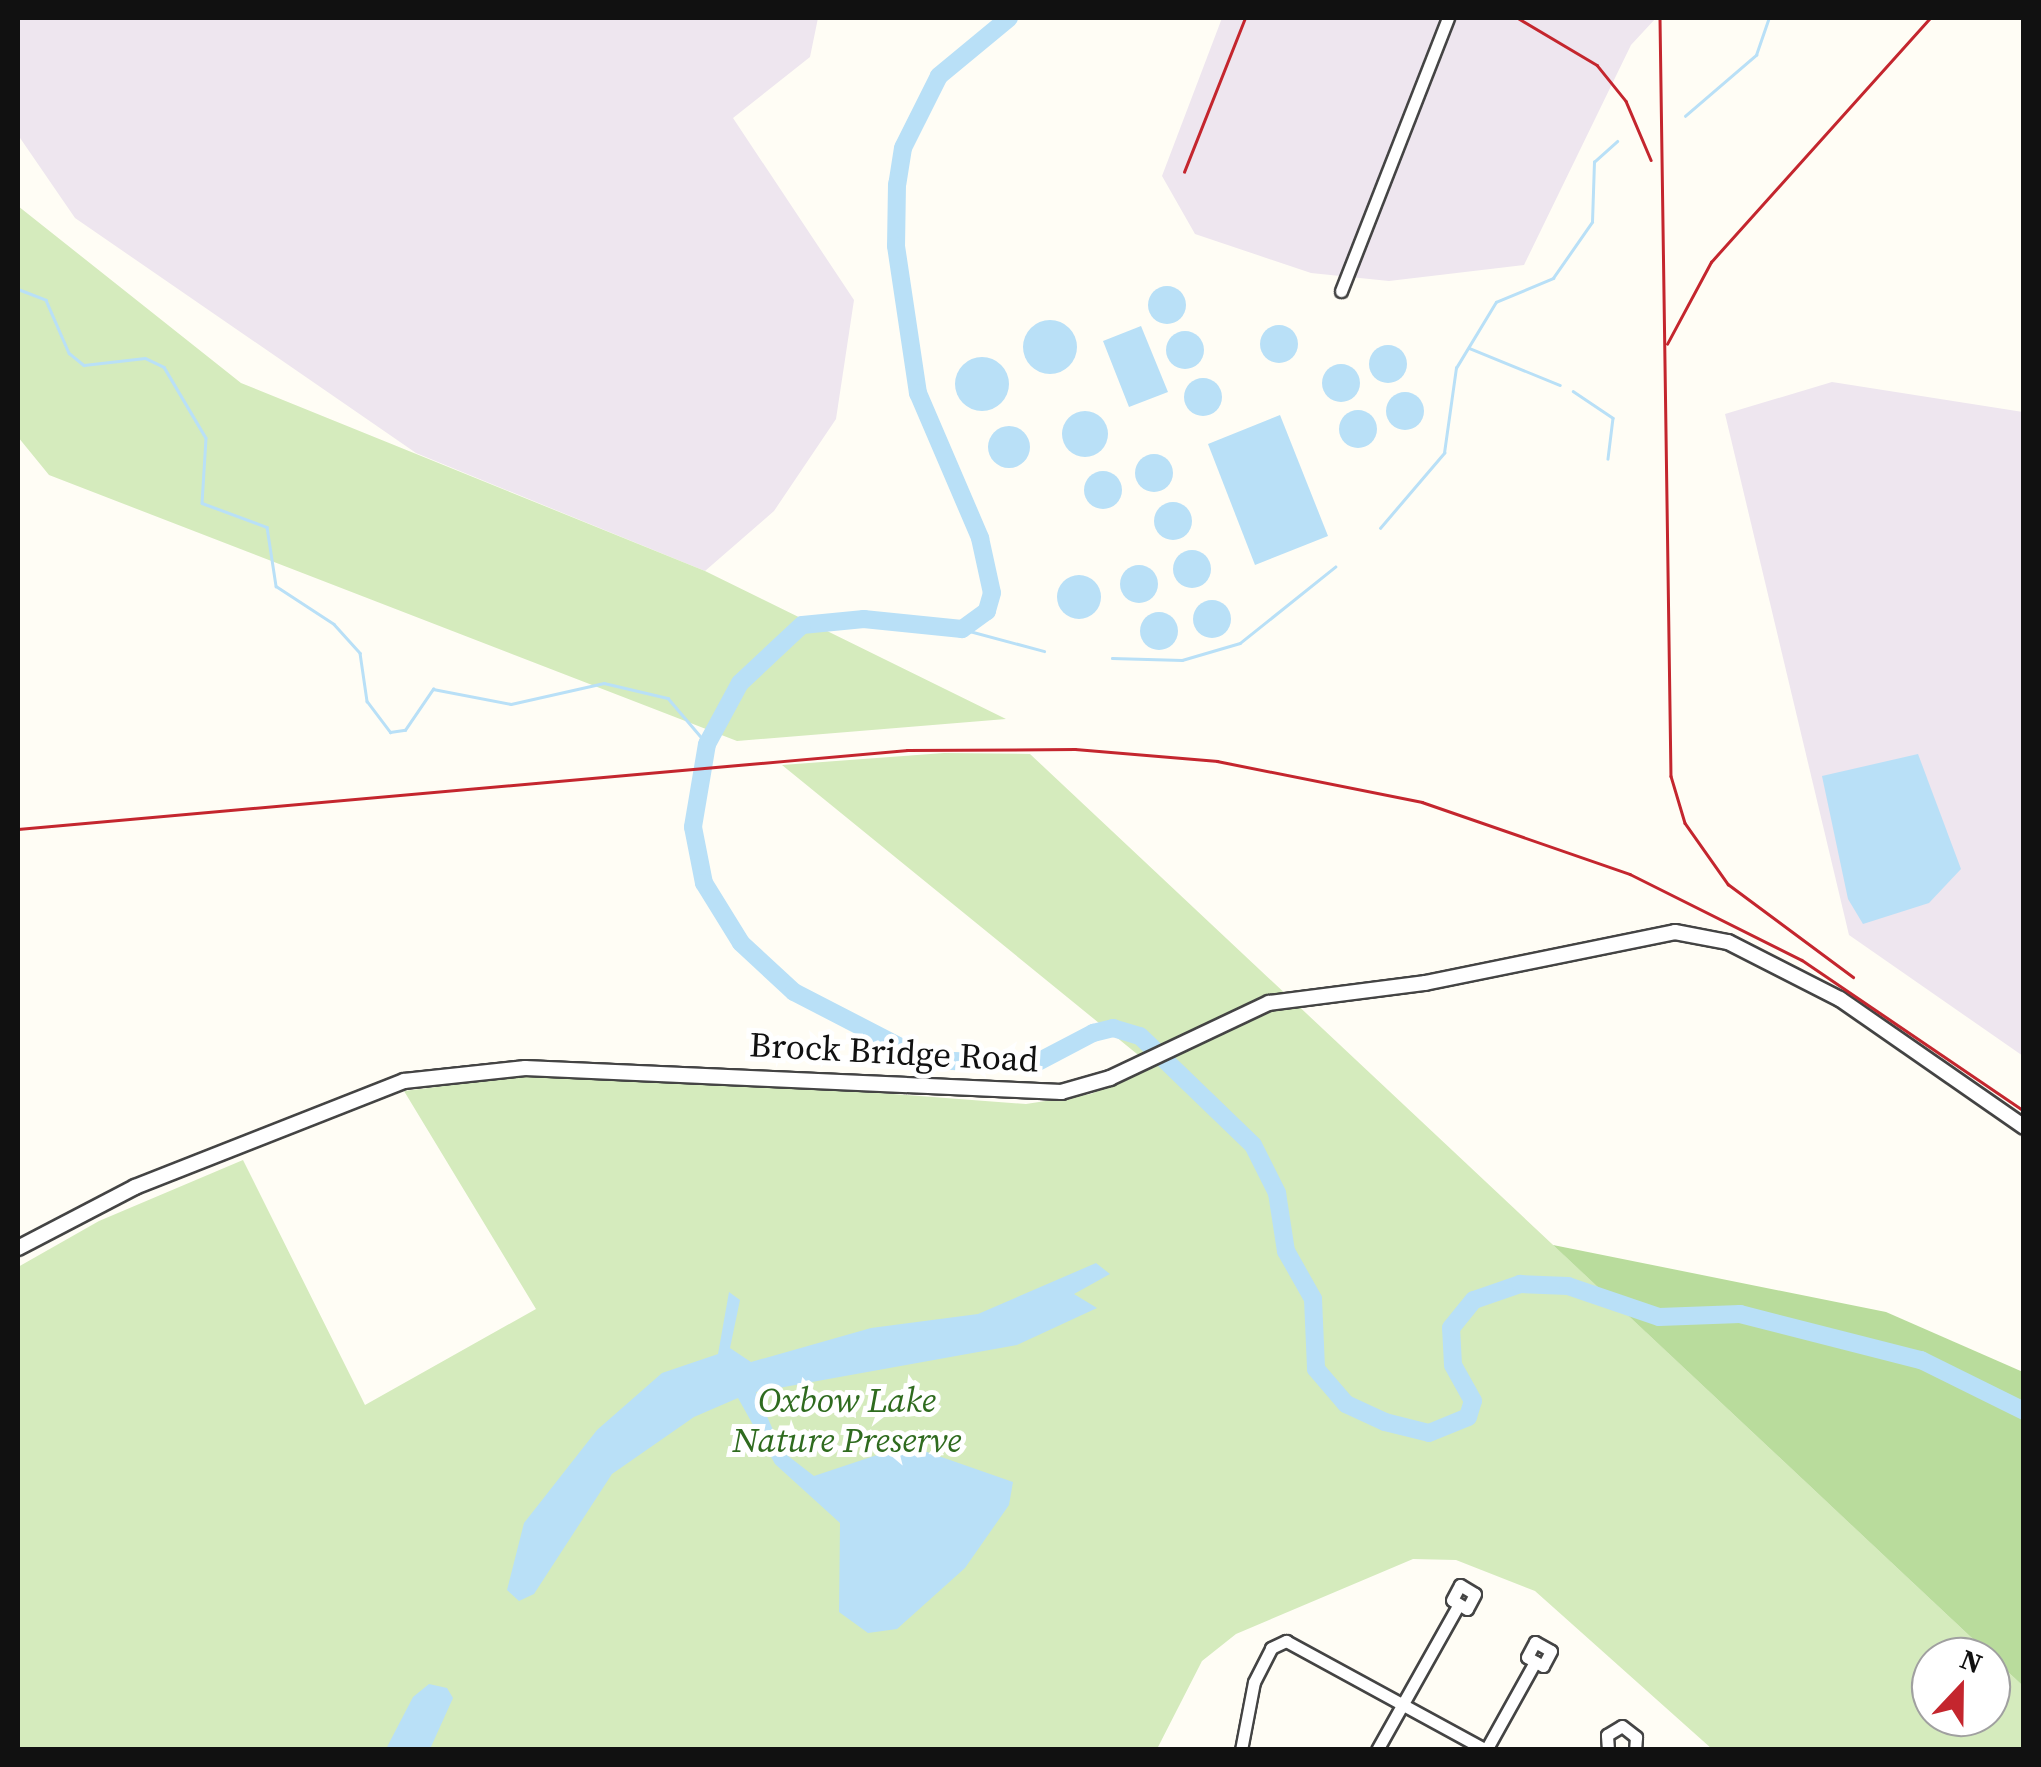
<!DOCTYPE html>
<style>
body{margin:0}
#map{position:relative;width:2041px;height:1767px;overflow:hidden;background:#fffdf5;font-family:"Source Serif 4",serif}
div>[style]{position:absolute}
.industrial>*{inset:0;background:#eee6ef}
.green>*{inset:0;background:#d5ebbd}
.forest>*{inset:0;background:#b9dc9c}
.water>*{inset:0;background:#b9e0f7}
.round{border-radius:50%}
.stream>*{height:2.5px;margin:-1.25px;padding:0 1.25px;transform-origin:1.25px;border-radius:1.25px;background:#b9e0f7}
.river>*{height:18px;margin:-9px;padding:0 9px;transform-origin:9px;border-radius:9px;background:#b9e0f7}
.roads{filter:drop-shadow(2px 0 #444) drop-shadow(-2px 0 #444) drop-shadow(0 2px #444) drop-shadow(0 -2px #444)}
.minor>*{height:11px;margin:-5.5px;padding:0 5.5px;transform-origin:5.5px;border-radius:5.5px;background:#fff}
.tertiary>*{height:14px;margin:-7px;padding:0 7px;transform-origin:7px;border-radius:7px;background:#fff}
.rail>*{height:2.5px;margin:-1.25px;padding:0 1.25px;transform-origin:1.25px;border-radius:1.25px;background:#c4262e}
span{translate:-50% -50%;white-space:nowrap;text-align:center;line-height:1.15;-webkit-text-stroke:10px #fff;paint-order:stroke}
.street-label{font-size:35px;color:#111}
.park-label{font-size:35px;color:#2f6b1f;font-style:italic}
.frame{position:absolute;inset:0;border:20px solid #111;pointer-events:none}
.north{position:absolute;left:1911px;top:1637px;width:100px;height:100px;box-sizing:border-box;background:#fff;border:2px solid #a0a0a0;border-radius:50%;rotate:22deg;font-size:28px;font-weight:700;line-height:40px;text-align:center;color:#111}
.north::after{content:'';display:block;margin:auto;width:35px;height:45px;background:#c4262e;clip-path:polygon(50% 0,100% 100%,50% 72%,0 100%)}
</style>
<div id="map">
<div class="industrial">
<i style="clip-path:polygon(18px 18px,818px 18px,810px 57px,733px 118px,854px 300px,836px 419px,774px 511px,705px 571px,416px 453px,75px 218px,18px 135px)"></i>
<i style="clip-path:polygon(1222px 18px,1656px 18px,1631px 45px,1524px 265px,1389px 281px,1311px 273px,1195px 234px,1162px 176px)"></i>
<i style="clip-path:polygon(1832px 382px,2023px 412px,2023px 1056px,1849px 935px,1725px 414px)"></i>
</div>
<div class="green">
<i style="clip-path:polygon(18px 206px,241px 383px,705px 571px,1006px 719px,737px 741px,49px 475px,18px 437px)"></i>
<i style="clip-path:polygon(evenodd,944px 753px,1030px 754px,2023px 1686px,2023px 1749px,1712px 1749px,1535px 1591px,1456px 1560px,1413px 1559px,1236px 1634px,1202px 1661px,1157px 1749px,18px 1749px,18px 1267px,99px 1221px,243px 1160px,365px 1405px,536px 1309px,404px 1091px,524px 1076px,698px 1079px,1026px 1104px,1091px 1094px,1153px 1067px,782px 765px,944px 753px,1931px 1657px,1991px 1657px,1991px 1717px,1931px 1717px,1931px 1657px)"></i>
</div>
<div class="forest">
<i style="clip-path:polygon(1553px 1245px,1886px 1312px,2023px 1372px,2023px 1686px)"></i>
</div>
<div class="water">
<i class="round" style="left:1148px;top:286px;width:38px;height:38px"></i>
<i class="round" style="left:1023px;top:320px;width:54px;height:54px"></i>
<i class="round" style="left:1260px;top:325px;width:38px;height:38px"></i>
<i style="clip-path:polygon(1141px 326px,1168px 392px,1129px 407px,1103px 341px)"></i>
<i class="round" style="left:1166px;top:331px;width:38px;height:38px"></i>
<i class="round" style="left:1369px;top:345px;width:38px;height:38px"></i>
<i class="round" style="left:955px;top:357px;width:54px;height:54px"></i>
<i class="round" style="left:1322px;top:364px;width:38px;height:38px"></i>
<i class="round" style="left:1184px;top:378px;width:38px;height:38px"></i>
<i class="round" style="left:1386px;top:392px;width:38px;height:38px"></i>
<i class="round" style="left:1339px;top:410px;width:38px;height:38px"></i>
<i class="round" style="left:1062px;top:411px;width:46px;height:46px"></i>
<i style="clip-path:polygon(1280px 415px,1328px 536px,1255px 565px,1208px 444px)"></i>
<i class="round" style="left:988px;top:426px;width:42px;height:42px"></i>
<i class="round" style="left:1135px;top:454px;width:38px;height:38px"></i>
<i class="round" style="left:1084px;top:471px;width:38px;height:38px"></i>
<i class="round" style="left:1154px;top:502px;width:38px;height:38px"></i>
<i class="round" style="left:1173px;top:550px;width:38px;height:38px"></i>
<i class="round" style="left:1120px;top:565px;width:38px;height:38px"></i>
<i class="round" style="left:1057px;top:575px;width:44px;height:44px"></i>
<i class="round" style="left:1193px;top:600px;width:38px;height:38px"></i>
<i class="round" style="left:1140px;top:612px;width:38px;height:38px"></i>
<i style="clip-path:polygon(1918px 754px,1961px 869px,1929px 903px,1863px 924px,1848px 899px,1822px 776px)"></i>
<i style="clip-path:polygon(1096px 1263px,1110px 1274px,1074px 1294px,1097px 1308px,1017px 1345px,756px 1392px,783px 1452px,814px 1476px,907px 1445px,1013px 1482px,1009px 1505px,965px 1568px,897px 1629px,868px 1633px,839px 1612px,840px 1523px,775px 1464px,738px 1398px,694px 1417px,612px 1474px,534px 1594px,519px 1601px,507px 1590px,524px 1523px,597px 1430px,662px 1373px,718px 1354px,729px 1292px,740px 1300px,730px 1348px,751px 1362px,871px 1328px,978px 1314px)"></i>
<i style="clip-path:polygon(429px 1684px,447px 1688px,453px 1698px,430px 1749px,386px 1749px,413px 1697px)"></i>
</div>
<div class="stream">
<i style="left:1685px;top:116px;width:94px;rotate:-40.7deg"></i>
<i style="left:1756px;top:55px;width:39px;rotate:-71deg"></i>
<i style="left:18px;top:289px;width:30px;rotate:21deg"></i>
<i style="left:46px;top:300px;width:58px;rotate:66.5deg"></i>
<i style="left:69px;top:353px;width:19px;rotate:39deg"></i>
<i style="left:84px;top:365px;width:61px;rotate:-6.5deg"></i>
<i style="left:145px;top:358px;width:21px;rotate:25deg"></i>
<i style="left:164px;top:367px;width:82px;rotate:59.4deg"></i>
<i style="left:206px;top:438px;width:65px;rotate:93.5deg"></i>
<i style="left:202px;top:503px;width:69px;rotate:20.3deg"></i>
<i style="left:267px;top:527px;width:60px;rotate:81.3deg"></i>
<i style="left:276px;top:586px;width:69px;rotate:33.2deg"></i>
<i style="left:334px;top:624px;width:39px;rotate:48deg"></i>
<i style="left:360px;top:653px;width:49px;rotate:81.7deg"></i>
<i style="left:367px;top:701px;width:39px;rotate:53deg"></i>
<i style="left:390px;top:732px;width:15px;rotate:-8deg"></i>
<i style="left:405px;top:730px;width:50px;rotate:-55.7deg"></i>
<i style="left:433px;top:689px;width:79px;rotate:10.9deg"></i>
<i style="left:511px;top:704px;width:95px;rotate:-12.7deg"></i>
<i style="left:604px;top:683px;width:66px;rotate:13.2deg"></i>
<i style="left:668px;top:698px;width:60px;rotate:49.7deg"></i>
<i style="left:1469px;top:348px;width:98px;rotate:22.1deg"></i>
<i style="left:1573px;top:391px;width:48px;rotate:34deg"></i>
<i style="left:1613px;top:418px;width:41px;rotate:97deg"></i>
<i style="left:1380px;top:528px;width:99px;rotate:-49.5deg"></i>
<i style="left:1444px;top:453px;width:86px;rotate:-82deg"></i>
<i style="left:1456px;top:368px;width:77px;rotate:-58.8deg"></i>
<i style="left:1496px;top:302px;width:62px;rotate:-22.8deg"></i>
<i style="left:1553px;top:278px;width:68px;rotate:-55.1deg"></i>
<i style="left:1592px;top:222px;width:60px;rotate:-88.1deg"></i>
<i style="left:1594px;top:162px;width:31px;rotate:-42deg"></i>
<i style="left:962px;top:629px;width:85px;rotate:15deg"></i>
<i style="left:1112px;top:658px;width:70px;rotate:1.6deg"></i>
<i style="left:1182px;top:660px;width:60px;rotate:-16.3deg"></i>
<i style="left:1240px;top:643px;width:122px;rotate:-38.7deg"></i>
</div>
<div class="river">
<i style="left:1009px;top:18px;width:91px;rotate:140.4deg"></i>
<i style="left:939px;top:76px;width:80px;rotate:116.6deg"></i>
<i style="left:903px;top:148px;width:36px;rotate:99deg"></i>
<i style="left:897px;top:184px;width:62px;rotate:90.9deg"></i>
<i style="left:896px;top:246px;width:149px;rotate:81.5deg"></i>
<i style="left:918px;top:393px;width:158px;rotate:66.8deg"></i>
<i style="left:980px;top:538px;width:56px;rotate:77.7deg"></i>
<i style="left:992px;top:593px;width:19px;rotate:106deg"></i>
<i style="left:987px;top:611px;width:31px;rotate:144deg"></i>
<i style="left:962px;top:629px;width:99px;rotate:-174.2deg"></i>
<i style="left:864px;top:619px;width:62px;rotate:174.5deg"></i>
<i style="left:802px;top:625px;width:85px;rotate:136.9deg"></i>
<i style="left:740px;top:683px;width:69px;rotate:118.4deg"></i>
<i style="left:707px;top:744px;width:84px;rotate:99.6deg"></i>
<i style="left:693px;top:827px;width:57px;rotate:78.9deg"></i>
<i style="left:704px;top:883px;width:70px;rotate:58.3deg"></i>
<i style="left:741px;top:943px;width:72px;rotate:42.8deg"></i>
<i style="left:794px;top:992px;width:148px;rotate:27.3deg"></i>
<i style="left:926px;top:1060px;width:108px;rotate:2.1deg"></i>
<i style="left:1034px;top:1064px;width:67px;rotate:-27.7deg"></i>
<i style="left:1093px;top:1033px;width:21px;rotate:-14deg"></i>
<i style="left:1113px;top:1028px;width:28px;rotate:17deg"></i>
<i style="left:1140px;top:1036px;width:157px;rotate:44deg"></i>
<i style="left:1253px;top:1145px;width:54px;rotate:63.4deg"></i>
<i style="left:1277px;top:1193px;width:59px;rotate:81.2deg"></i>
<i style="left:1286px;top:1251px;width:55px;rotate:60.6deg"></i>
<i style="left:1313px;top:1299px;width:70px;rotate:87.5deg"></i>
<i style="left:1316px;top:1369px;width:46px;rotate:49.4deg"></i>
<i style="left:1346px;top:1404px;width:43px;rotate:24.8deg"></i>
<i style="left:1385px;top:1422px;width:45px;rotate:14deg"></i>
<i style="left:1429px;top:1433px;width:42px;rotate:-22.3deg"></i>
<i style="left:1468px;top:1417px;width:17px;rotate:-73deg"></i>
<i style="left:1473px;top:1401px;width:41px;rotate:-119.1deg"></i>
<i style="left:1453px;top:1365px;width:37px;rotate:-93deg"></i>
<i style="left:1451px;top:1328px;width:36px;rotate:-51deg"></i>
<i style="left:1474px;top:1300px;width:49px;rotate:-19.2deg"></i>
<i style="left:1520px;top:1284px;width:48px;rotate:2.4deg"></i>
<i style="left:1568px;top:1286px;width:96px;rotate:18.8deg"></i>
<i style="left:1659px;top:1317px;width:81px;rotate:-2.1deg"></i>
<i style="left:1740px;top:1314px;width:187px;rotate:14.3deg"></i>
<i style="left:1921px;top:1360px;width:115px;rotate:26.3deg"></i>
</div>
<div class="roads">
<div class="minor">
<i style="left:1341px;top:291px;width:293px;rotate:-68.6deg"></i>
<i style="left:1460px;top:1585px;width:17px;rotate:31deg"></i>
<i style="left:1475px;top:1594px;width:17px;rotate:118deg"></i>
<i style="left:1467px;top:1609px;width:17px;rotate:-149deg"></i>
<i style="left:1452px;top:1600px;width:17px;rotate:-62deg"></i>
<i style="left:1535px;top:1642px;width:18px;rotate:29deg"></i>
<i style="left:1551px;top:1651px;width:17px;rotate:118deg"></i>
<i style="left:1543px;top:1666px;width:18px;rotate:-151deg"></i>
<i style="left:1527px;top:1657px;width:17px;rotate:-62deg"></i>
<i style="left:1241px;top:1750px;width:69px;rotate:-79.2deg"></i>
<i style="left:1254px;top:1682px;width:38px;rotate:-63deg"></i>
<i style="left:1271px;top:1648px;width:17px;rotate:-25deg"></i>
<i style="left:1286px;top:1641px;width:228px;rotate:28.6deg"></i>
<i style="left:1377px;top:1750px;width:167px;rotate:-60.7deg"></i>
<i style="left:1486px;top:1750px;width:101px;rotate:-60.9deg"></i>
<i style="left:1608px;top:1750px;width:15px;rotate:-94deg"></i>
<i style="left:1607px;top:1735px;width:17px;rotate:-31deg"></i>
<i style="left:1622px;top:1726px;width:18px;rotate:38deg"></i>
<i style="left:1636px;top:1737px;width:13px;rotate:94deg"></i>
</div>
<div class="tertiary">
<i style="left:18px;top:1248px;width:132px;rotate:-27.5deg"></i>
<i style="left:135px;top:1187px;width:289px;rotate:-21.5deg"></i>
<i style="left:404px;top:1081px;width:122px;rotate:-6.1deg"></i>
<i style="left:525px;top:1068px;width:537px;rotate:2.56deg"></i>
<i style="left:1061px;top:1092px;width:51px;rotate:-15.9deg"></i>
<i style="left:1110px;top:1078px;width:176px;rotate:-25.3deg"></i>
<i style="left:1269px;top:1003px;width:157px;rotate:-7.3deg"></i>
<i style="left:1425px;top:983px;width:255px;rotate:-11.5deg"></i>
<i style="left:1675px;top:932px;width:54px;rotate:10.7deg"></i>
<i style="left:1728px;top:942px;width:126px;rotate:27deg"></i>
<i style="left:1840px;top:999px;width:224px;rotate:34.8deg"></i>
</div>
</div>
<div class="rail">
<i style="left:1518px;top:18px;width:92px;rotate:30.7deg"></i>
<i style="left:1597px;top:65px;width:46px;rotate:51.1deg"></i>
<i style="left:1626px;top:101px;width:64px;rotate:67deg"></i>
<i style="left:1660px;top:18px;width:758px;rotate:89.17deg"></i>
<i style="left:1671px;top:776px;width:49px;rotate:73.4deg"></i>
<i style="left:1685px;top:823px;width:75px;rotate:54.8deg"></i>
<i style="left:1728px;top:884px;width:156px;rotate:36.6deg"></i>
<i style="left:1184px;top:172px;width:166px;rotate:-68.4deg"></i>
<i style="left:1667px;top:344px;width:93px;rotate:-61.8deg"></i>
<i style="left:1711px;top:262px;width:328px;rotate:-48.1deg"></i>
<i style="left:18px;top:829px;width:893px;rotate:-5.08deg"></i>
<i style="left:907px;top:750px;width:168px;rotate:-0.3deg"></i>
<i style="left:1075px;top:749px;width:143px;rotate:4.8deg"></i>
<i style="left:1217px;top:761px;width:209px;rotate:11.3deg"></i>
<i style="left:1422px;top:802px;width:220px;rotate:19.1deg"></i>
<i style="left:1630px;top:874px;width:192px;rotate:26.6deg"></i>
<i style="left:1802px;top:960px;width:268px;rotate:34.2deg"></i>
</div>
<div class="street-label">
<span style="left:894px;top:1052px;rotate:3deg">Brock Bridge Road</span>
</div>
<div class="park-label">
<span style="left:847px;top:1420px">Oxbow Lake<br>Nature Preserve</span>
</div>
<div class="frame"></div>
<div class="north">N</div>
</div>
